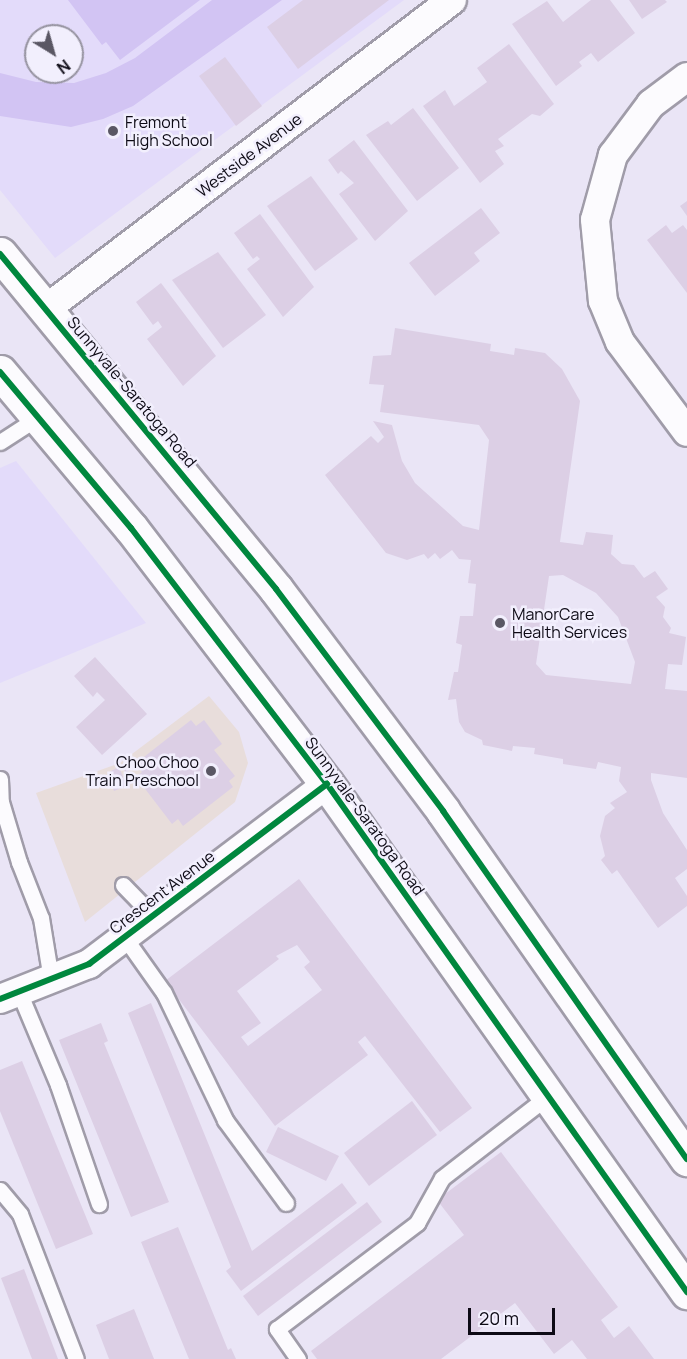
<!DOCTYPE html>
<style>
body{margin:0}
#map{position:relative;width:687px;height:1359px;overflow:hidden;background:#eae5f6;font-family:Manrope,sans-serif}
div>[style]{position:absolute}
.commercial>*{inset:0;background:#e8dddb}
.built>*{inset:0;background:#e3dbfa}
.green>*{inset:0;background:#d2c4f3}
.building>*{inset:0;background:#dccfe5}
.roads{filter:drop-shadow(2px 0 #a09ca9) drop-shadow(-2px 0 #a09ca9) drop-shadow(0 2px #a09ca9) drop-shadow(0 -2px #a09ca9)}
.service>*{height:15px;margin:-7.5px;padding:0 7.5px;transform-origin:7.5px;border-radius:7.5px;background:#fcfbfe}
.minor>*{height:28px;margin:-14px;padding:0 14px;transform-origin:14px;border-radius:14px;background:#fcfbfe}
.primary>*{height:33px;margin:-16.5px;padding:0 16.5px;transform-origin:16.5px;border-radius:16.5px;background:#fcfbfe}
.cycleway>*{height:6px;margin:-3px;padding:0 3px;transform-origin:3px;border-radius:3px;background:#00873e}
.dots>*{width:16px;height:16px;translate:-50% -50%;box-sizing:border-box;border:3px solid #f2effd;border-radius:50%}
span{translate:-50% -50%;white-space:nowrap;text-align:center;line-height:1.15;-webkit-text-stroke:5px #f2effd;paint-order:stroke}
.poi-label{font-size:16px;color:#0d0a15}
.left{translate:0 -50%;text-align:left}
.right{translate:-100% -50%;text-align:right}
.street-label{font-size:16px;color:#0d0a15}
.north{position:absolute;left:24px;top:24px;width:60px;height:60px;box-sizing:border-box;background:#f2effd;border:2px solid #9693a0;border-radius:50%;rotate:143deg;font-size:16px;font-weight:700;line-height:24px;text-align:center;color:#0d0a15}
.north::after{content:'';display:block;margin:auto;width:21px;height:27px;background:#5a5764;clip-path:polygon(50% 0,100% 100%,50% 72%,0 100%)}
.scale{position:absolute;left:468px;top:1308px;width:87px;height:27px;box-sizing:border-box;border:3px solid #0d0a15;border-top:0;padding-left:8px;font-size:18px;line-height:21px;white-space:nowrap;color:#0d0a15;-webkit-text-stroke:4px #f2effd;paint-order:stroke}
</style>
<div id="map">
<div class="commercial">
<i style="clip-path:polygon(209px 696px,239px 732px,248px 763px,235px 802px,85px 922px,36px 793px,120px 763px)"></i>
</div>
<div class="built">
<i style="clip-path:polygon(evenodd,0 0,404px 0,55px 258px,0 190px,0 0,36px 36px,72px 36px,72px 72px,36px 72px,36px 36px)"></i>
<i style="clip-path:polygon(16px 461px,146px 623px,0 683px,0 468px)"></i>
</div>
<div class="green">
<i style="clip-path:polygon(68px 0,200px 0,120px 60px,106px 42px,102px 45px)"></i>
<i style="clip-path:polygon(212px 0,282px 0,133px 106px,103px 119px,71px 127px,0 116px,0 73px,36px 82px,74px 83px,106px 73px,135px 58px)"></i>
</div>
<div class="building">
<i style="clip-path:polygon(303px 0,389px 0,298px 69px,267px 27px)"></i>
<i style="clip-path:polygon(591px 0,610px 0,635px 33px,598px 62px,591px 53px,579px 62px,582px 66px,556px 86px,512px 24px,547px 1px,563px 22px)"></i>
<i style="clip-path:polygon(629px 0,665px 0,667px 2px,642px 19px)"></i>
<i style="clip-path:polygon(509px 44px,554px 104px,540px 116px,532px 114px,498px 139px,504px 146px,495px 151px,504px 164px,480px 183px,423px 106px,445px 90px,454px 106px,487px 82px,477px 68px)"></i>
<i style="clip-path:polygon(225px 57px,262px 106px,236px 126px,199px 76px)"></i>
<i style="clip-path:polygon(413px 108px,459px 168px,417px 201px,366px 135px,388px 121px,391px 125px)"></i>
<i style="clip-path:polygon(354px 140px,408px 211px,375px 241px,339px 194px,354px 183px,341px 171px,338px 174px,328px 160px)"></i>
<i style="clip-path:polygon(311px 176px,358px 239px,315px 271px,267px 206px)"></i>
<i style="clip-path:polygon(687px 201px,687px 216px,680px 206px)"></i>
<i style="clip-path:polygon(481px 208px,500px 233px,474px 253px,480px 261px,435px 296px,409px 263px)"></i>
<i style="clip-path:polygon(260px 214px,314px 287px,283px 317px,247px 269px,260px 259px,257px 256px,253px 259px,234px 233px)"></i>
<i style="clip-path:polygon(666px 225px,672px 233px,683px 225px,687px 230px,687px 293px,647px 240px)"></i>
<i style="clip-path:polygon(218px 252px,266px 315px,223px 348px,172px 280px)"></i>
<i style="clip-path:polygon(161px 283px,216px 356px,183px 386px,147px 339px,162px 327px,158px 321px,153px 325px,136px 302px)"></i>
<i style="clip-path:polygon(evenodd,395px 328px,491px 344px,490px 351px,514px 355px,515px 348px,545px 353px,562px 369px,580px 401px,560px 542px,583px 545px,586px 532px,613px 535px,611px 554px,622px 564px,634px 565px,644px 578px,655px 571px,668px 589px,656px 597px,665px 607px,663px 617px,671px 628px,669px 633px,686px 637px,682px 665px,668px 664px,665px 689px,687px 691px,687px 778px,651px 773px,651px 780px,663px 813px,687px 850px,687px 869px,675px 878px,687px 896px,687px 906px,658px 928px,617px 870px,612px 874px,601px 860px,605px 856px,600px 836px,605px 816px,615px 808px,610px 803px,627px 792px,619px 781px,621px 767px,598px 762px,596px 769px,563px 764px,563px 759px,534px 754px,535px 748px,513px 746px,512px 751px,483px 745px,482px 740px,465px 732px,459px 722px,456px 699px,448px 700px,454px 672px,458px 672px,462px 645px,456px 643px,460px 616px,473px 616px,476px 584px,468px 583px,471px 560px,459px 559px,452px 550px,440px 559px,435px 553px,428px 559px,424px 554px,407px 560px,386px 553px,325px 475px,371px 436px,378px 443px,384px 437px,373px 421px,392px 425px,402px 461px,415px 483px,463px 526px,479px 530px,489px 440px,479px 425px,380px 412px,384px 385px,369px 384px,373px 356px,391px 355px,395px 328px,563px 575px,596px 593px,618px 617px,635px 662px,631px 684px,546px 675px,536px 664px,549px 576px,563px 575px)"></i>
<i style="clip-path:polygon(95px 657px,147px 714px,102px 755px,76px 727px,105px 700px,97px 692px,93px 697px,74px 676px)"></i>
<i style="clip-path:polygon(191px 720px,196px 726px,204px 720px,222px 744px,214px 750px,235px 776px,229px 781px,233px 787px,183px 826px,178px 819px,172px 824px,136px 777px,142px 772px,135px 764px)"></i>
<i style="clip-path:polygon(129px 759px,135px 767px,126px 773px,121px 765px)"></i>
<i style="clip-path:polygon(119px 767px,127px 786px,114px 791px,107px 773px)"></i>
<i style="clip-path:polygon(evenodd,299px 879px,472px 1108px,440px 1132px,365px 1036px,358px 1042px,368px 1055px,275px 1126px,165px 981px,299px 879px,297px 945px,310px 962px,304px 967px,322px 990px,248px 1046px,241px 1037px,261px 1023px,237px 991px,279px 959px,276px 956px,297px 945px)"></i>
<i style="clip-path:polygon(151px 1003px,252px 1251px,342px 1183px,357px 1203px,241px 1291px,226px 1271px,231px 1267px,128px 1013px)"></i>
<i style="clip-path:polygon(101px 1023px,108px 1041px,104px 1043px,169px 1202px,131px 1217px,59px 1040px)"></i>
<i style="clip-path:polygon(22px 1061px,93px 1234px,56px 1249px,0 1111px,0 1070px)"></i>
<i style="clip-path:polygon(412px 1101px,437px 1135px,369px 1186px,344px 1153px)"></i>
<i style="clip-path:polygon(278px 1127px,339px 1156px,326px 1181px,266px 1152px)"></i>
<i style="clip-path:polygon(501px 1152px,618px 1307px,601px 1320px,614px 1338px,629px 1326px,654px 1359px,587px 1359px,572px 1340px,554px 1354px,515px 1303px,441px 1359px,317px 1359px,311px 1351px,464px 1235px,437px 1200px)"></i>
<i style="clip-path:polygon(367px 1202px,382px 1222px,258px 1316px,243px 1296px)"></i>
<i style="clip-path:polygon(178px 1227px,228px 1350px,231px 1348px,236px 1359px,189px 1359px,141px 1242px)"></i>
<i style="clip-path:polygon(24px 1269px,58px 1359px,32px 1359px,1px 1278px)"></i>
<i style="clip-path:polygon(134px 1309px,154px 1359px,109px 1359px,96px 1325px)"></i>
</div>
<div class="roads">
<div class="service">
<i style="left:0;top:442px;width:44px;rotate:-33deg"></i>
<i style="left:0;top:779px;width:23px;rotate:88deg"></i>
<i style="left:1px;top:802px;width:63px;rotate:73.3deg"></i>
<i style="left:19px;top:862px;width:60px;rotate:68.6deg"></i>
<i style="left:41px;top:918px;width:62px;rotate:80.7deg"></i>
<i style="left:123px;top:885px;width:45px;rotate:45.9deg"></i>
<i style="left:125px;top:938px;width:67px;rotate:54.7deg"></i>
<i style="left:164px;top:993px;width:141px;rotate:64.3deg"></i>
<i style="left:225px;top:1120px;width:103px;rotate:53.7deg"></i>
<i style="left:19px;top:992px;width:101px;rotate:67.2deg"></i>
<i style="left:58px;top:1085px;width:126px;rotate:71deg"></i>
<i style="left:0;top:1190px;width:31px;rotate:50deg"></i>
<i style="left:20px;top:1214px;width:155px;rotate:68.9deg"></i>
<i style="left:298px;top:1359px;width:37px;rotate:-125deg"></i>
<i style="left:277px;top:1329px;width:176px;rotate:-37.1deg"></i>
<i style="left:417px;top:1223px;width:51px;rotate:-60.9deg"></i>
<i style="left:442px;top:1178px;width:134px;rotate:-37.7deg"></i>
</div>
<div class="minor">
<i style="left:687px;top:77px;width:45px;rotate:143.1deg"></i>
<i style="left:651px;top:104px;width:64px;rotate:126.7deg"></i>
<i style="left:613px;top:155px;width:67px;rotate:105.5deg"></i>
<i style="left:595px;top:220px;width:81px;rotate:84.4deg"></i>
<i style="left:603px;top:301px;width:44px;rotate:67.5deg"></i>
<i style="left:620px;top:342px;width:112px;rotate:53.3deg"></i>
<i style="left:46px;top:309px;width:510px;rotate:-37.27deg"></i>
<i style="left:0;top:999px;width:96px;rotate:-21.5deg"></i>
<i style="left:89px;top:964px;width:298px;rotate:-37.1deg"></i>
</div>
<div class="primary">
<i style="left:0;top:254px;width:434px;rotate:50.5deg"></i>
<i style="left:276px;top:589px;width:278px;rotate:53deg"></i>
<i style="left:443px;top:811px;width:425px;rotate:55deg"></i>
<i style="left:0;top:372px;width:204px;rotate:50deg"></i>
<i style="left:131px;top:528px;width:322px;rotate:52.6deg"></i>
<i style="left:327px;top:784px;width:623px;rotate:54.68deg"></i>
</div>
</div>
<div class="cycleway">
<i style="left:0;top:254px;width:434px;rotate:50.5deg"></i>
<i style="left:276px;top:589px;width:278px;rotate:53deg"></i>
<i style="left:443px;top:811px;width:425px;rotate:55deg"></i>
<i style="left:0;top:372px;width:204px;rotate:50deg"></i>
<i style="left:131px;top:528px;width:322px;rotate:52.6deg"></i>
<i style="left:327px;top:784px;width:623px;rotate:54.68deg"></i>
<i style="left:0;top:999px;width:96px;rotate:-21.5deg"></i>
<i style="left:89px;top:964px;width:298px;rotate:-37.1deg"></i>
</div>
<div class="dots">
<i style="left:113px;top:131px;background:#5a5764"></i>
<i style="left:500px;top:623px;background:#5a5764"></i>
<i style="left:211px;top:771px;background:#5a5764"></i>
</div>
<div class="poi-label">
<span class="left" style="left:125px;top:131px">Fremont<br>High School</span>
<span class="left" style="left:512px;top:623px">ManorCare<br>Health Services</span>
<span class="right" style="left:199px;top:771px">Choo Choo<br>Train Preschool</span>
</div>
<div class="street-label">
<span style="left:249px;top:155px;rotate:-37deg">Westside Avenue</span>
<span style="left:132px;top:392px;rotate:50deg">Sunnyvale-Saratoga Road</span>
<span style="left:365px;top:816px;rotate:54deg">Sunnyvale-Saratoga Road</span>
<span style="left:162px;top:892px;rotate:-37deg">Crescent Avenue</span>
</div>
<div class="north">N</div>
<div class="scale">20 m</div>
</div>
